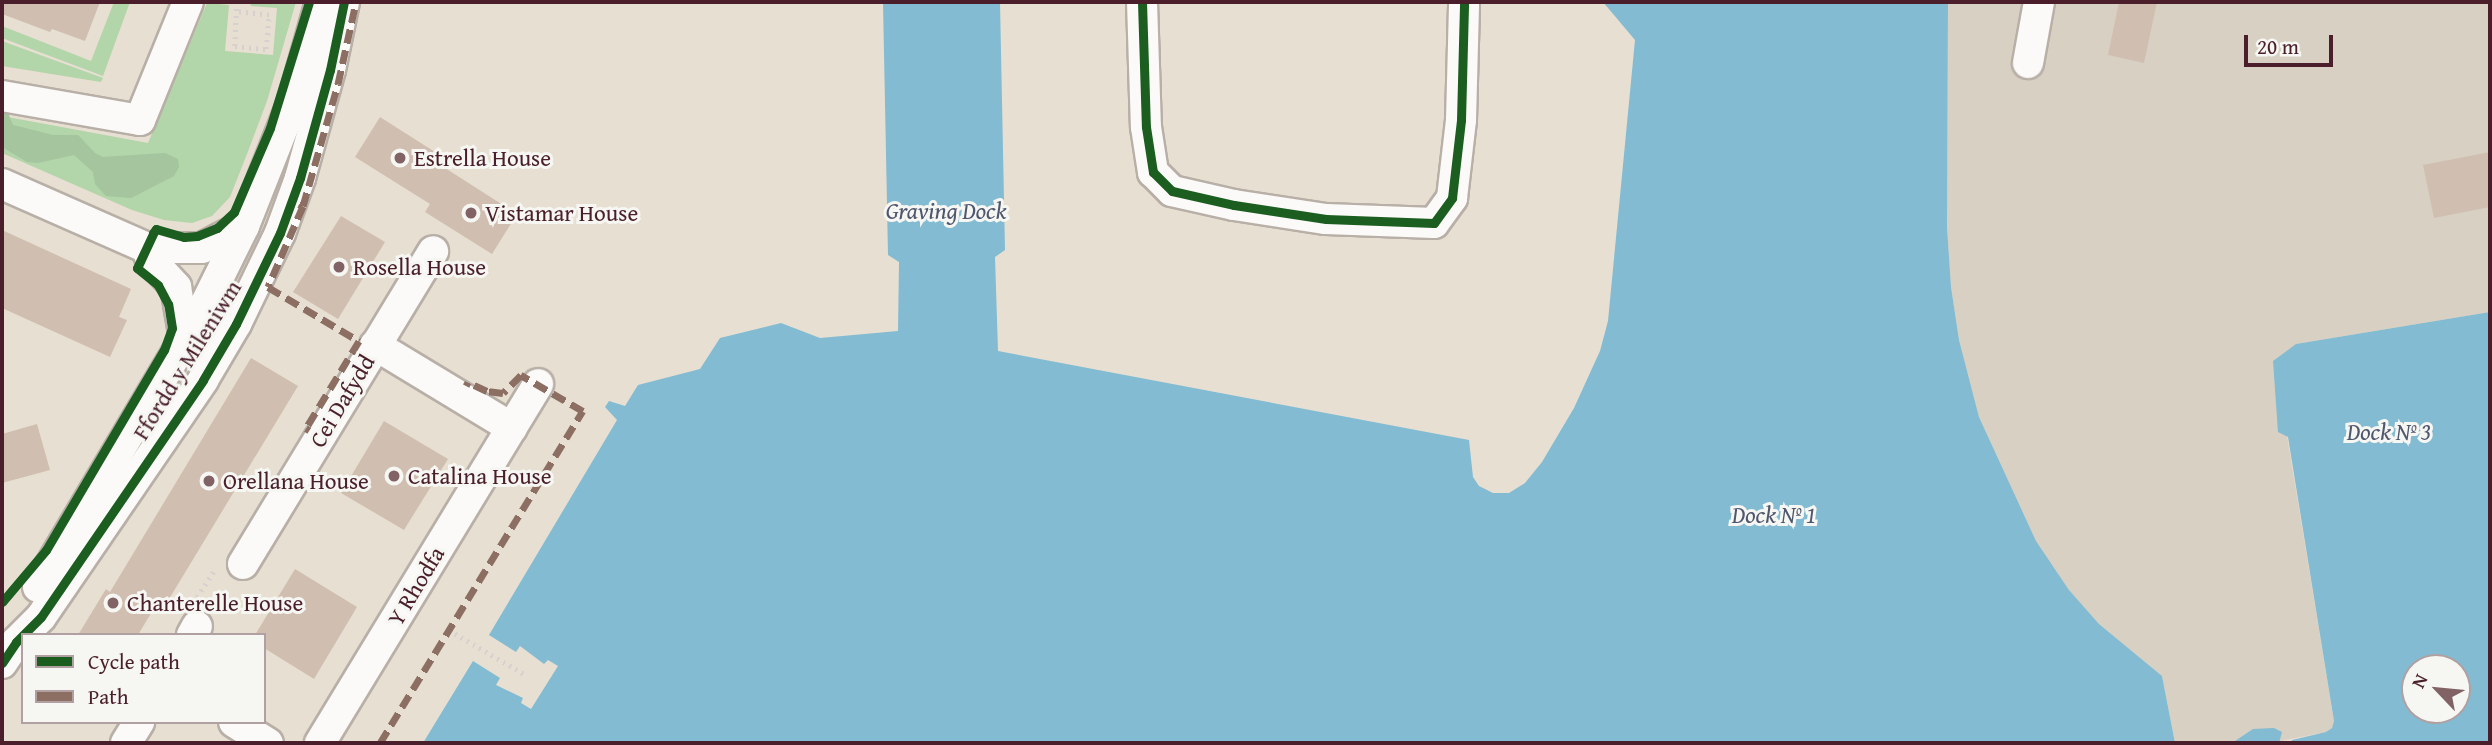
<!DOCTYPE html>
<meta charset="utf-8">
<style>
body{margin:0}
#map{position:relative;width:2492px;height:745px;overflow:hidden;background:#e7dfd1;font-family:"Gentium Book Plus",serif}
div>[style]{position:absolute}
.industrial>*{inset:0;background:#d7d0c3}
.green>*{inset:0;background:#b2d5a9}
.forest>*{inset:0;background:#a4c59e}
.water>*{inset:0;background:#82bbd2}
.building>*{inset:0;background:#d0bfb1}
.path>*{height:4.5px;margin-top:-2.25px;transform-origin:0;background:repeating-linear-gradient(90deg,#d6d1ce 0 2px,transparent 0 7px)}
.roads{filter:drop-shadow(2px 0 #b8afa7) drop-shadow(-2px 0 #b8afa7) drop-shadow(0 2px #b8afa7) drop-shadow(0 -2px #b8afa7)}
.minor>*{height:30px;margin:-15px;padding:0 15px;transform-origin:15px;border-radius:15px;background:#fbfaf8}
.quiet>*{height:7px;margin-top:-3.5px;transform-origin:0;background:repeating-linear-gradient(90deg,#8d6e63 0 14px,transparent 0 21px)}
.cycleway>*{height:9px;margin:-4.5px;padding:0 4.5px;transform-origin:4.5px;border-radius:4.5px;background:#1b5e20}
.dots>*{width:19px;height:19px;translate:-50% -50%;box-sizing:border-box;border:4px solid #f6f6f2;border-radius:50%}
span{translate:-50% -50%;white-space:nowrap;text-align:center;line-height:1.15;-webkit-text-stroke:6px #f6f6f2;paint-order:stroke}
.poi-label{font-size:23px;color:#4a1f2b}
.left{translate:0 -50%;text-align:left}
.street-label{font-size:23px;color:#4a1f2b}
.water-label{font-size:24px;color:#4f576e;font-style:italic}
.frame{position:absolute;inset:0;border:4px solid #4a1f2b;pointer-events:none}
.legend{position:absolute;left:21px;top:633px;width:245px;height:91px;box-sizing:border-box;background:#f6f6f2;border:2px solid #b1a0a2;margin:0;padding:9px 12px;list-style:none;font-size:21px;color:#4a1f2b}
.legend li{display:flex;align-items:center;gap:14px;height:35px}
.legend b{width:35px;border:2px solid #b1a0a2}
.north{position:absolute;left:2401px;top:654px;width:70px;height:70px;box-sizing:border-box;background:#f6f6f2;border:2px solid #b1a0a2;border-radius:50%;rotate:296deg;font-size:19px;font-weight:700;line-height:28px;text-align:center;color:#4a1f2b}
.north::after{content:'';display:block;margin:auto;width:24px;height:32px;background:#816265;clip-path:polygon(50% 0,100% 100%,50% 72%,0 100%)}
.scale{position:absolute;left:2244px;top:35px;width:89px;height:32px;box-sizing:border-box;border:4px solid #4a1f2b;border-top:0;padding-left:9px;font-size:21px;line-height:24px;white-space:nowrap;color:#4a1f2b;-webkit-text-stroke:5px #f6f6f2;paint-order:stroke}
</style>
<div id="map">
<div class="industrial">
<i style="clip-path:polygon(1948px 2px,2490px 2px,2490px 312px,2296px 344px,2278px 431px,2287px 436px,2334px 721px,2332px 728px,2326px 732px,2270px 743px,2175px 743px,2162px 676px,2099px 624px,2069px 590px,2036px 541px,1979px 417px,1959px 340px,1951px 287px,1947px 227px)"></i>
</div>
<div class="green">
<i style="clip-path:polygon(114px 2px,130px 2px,103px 76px,2px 38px,2px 26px,91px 61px)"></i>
<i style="clip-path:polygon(250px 2px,296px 2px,267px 101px,247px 154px,230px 197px,212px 216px,192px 223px,164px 220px,132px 210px,2px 153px,2px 116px,148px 143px,207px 3px,229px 5px,225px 51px,273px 55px,277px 8px,251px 6px)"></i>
<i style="clip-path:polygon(2px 41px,103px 78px,101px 82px,2px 66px)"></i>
</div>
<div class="forest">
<i style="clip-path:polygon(2px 112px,8px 113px,13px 125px,53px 135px,78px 135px,95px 153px,103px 157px,165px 153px,178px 159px,179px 167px,174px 176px,131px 198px,106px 196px,95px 184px,93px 172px,74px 155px,38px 163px,27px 162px,2px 147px)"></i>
</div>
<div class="water">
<i style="clip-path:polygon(883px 2px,1000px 2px,1005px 250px,995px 257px,998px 351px,1469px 440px,1473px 477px,1479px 486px,1493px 493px,1509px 493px,1525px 483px,1542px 462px,1574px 408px,1600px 351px,1608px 321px,1635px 40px,1603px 2px,1948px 2px,1947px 227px,1951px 287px,1959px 340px,1979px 417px,2036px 541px,2069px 590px,2099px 624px,2162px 676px,2175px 743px,423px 743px,473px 661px,500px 678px,496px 685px,523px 698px,521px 703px,531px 709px,558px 666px,548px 660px,544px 664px,520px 646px,516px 652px,489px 635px,617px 420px,605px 407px,609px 401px,625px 406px,638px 385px,700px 369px,720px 338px,781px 323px,820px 338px,898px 331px,899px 262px,888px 255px)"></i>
<i style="clip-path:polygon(evenodd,2490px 312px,2490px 743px,2291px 743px,2292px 740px,2326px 732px,2332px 728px,2334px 721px,2288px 437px,2278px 432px,2273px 361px,2296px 344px,2490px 312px,2457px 668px,2457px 710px,2415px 710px,2415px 668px,2457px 668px)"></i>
<i style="clip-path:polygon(2274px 728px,2282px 732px,2279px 743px,2232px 743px,2253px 729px)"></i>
</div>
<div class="building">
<i style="clip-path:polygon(2px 2px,100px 2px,85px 41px,52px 29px,50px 32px,2px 14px)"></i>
<i style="clip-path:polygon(2119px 2px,2157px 2px,2144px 63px,2108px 55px)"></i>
<i style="clip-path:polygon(380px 117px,446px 159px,442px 166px,517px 214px,492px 254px,425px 212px,430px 204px,355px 157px)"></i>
<i style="clip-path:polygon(2490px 152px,2490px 207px,2434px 218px,2423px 165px)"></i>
<i style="clip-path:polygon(341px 216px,385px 242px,338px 319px,293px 292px)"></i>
<i style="clip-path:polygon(2px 230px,131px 289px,119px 317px,127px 320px,110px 357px,2px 308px)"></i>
<i style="clip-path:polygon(251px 358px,298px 386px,166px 604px,159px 600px,138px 635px,78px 635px,106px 589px,110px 592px)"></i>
<i style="clip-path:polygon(384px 421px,448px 459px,404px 530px,341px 493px)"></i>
<i style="clip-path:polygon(37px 424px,50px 470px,2px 483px,2px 434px)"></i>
<i style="clip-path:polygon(295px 569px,357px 607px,314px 679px,264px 648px,264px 635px,255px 635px)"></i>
</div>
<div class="path">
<i style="left:237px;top:2px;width:44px;rotate:92.6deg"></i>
<i style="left:235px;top:46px;width:31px;rotate:6deg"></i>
<i style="left:266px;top:49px;width:34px;rotate:-85deg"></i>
<i style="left:269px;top:15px;width:31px;rotate:-174deg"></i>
<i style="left:197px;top:597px;width:33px;rotate:-57deg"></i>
<i style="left:449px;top:630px;width:87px;rotate:30.4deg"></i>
</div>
<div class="roads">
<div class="minor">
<i style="left:1142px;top:2px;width:125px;rotate:88.2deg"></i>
<i style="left:1146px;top:127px;width:46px;rotate:81.2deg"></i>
<i style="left:1153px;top:172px;width:27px;rotate:45deg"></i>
<i style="left:1172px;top:191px;width:64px;rotate:12.7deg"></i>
<i style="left:1234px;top:205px;width:93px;rotate:8.7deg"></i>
<i style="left:1326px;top:219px;width:108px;rotate:2.1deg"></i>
<i style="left:1434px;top:223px;width:31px;rotate:-54deg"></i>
<i style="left:1452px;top:198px;width:79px;rotate:-83.4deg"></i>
<i style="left:1461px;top:120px;width:118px;rotate:-88.5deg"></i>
<i style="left:2028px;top:63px;width:62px;rotate:-79.8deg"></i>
<i style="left:2px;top:96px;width:140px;rotate:9.9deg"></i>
<i style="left:140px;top:120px;width:127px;rotate:-67.9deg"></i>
<i style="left:2px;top:184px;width:158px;rotate:23.8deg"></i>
<i style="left:147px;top:248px;width:55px"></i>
<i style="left:202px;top:248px;width:47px;rotate:-27.6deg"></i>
<i style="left:147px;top:248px;width:13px;rotate:72deg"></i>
<i style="left:151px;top:260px;width:37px;rotate:47deg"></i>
<i style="left:176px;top:287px;width:53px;rotate:80.2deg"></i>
<i style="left:375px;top:345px;width:160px;rotate:31.2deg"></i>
<i style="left:243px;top:564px;width:366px;rotate:-58.7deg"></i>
<i style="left:38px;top:587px;width:326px;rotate:-59.3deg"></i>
<i style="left:204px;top:307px;width:90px;rotate:-63.7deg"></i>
<i style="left:244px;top:226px;width:130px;rotate:-68.4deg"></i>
<i style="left:292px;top:105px;width:107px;rotate:-74.3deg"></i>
<i style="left:192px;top:635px;width:10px;rotate:-61deg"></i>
<i style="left:2px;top:663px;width:25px;rotate:-56deg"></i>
<i style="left:16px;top:642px;width:35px;rotate:-45deg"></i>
<i style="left:41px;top:617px;width:287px;rotate:-55.6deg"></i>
<i style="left:203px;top:380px;width:65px;rotate:-59.5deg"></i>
<i style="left:236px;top:324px;width:101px;rotate:-64.2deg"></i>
<i style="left:280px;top:233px;width:59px;rotate:-70deg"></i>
<i style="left:300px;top:178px;width:112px;rotate:-74.5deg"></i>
<i style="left:330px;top:70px;width:69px;rotate:-78.4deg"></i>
<i style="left:234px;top:722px;width:40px;rotate:32deg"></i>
<i style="left:126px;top:743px;width:25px;rotate:-58deg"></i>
<i style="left:320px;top:743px;width:420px;rotate:-58.7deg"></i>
</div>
</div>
<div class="quiet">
<i style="left:299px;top:204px;width:4px;rotate:27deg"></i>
<i style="left:303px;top:206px;width:88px;rotate:113.4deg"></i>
<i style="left:268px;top:287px;width:106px;rotate:30.7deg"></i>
<i style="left:359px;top:341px;width:102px;rotate:121.3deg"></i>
<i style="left:306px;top:428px;width:4px;rotate:34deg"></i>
<i style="left:303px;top:206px;width:127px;rotate:-74deg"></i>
<i style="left:338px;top:84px;width:84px;rotate:-77.6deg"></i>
<i style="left:380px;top:743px;width:389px;rotate:-58.6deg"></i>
<i style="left:583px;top:411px;width:72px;rotate:-149.9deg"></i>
<i style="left:521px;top:375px;width:25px;rotate:135deg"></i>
<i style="left:503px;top:393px;width:16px;rotate:-173deg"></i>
<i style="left:487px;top:391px;width:21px;rotate:-155deg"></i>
<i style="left:468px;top:382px;width:4px;rotate:117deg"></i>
</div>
<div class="cycleway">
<i style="left:1142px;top:2px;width:125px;rotate:88.2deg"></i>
<i style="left:1146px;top:127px;width:46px;rotate:81.2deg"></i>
<i style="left:1153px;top:172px;width:27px;rotate:45deg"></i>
<i style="left:1172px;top:191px;width:64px;rotate:12.7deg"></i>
<i style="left:1234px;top:205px;width:93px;rotate:8.7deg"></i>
<i style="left:1326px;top:219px;width:108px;rotate:2.1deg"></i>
<i style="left:1434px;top:223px;width:31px;rotate:-54deg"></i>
<i style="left:1452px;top:198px;width:79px;rotate:-83.4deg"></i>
<i style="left:1461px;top:120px;width:118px;rotate:-88.5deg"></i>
<i style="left:2px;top:602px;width:68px;rotate:-49.8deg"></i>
<i style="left:46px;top:550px;width:232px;rotate:-59.5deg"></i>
<i style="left:164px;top:350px;width:23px;rotate:-70deg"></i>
<i style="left:172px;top:328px;width:24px;rotate:-99deg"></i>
<i style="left:168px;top:304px;width:21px;rotate:-118deg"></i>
<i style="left:158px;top:285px;width:27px;rotate:-141deg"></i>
<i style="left:137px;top:268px;width:38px;rotate:-65deg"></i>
<i style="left:153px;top:233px;width:5px;rotate:-53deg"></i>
<i style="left:156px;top:229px;width:29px;rotate:16deg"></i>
<i style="left:184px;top:237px;width:13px;rotate:-4deg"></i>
<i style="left:197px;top:236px;width:22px;rotate:-22deg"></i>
<i style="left:217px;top:228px;width:23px;rotate:-43deg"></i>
<i style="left:234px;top:212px;width:91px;rotate:-66.8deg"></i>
<i style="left:270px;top:128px;width:132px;rotate:-72.8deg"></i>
<i style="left:2px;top:663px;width:25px;rotate:-56deg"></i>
<i style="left:16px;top:642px;width:35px;rotate:-45deg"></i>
<i style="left:41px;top:617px;width:287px;rotate:-55.6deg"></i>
<i style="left:203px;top:380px;width:65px;rotate:-59.5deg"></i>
<i style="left:236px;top:324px;width:101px;rotate:-64.2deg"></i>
<i style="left:280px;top:233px;width:59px;rotate:-70deg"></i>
<i style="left:300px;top:178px;width:112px;rotate:-74.5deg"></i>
<i style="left:330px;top:70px;width:69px;rotate:-78.4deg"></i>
</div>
<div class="dots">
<i style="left:400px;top:158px;background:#816265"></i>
<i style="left:471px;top:213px;background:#816265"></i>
<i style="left:339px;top:267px;background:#816265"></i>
<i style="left:394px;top:476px;background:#816265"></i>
<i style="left:209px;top:481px;background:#816265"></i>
<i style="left:113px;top:603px;background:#816265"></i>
</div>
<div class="poi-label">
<span class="left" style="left:414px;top:158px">Estrella House</span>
<span class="left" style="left:485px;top:213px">Vistamar House</span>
<span class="left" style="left:353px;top:267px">Rosella House</span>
<span class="left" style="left:408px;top:476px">Catalina House</span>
<span class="left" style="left:223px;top:481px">Orellana House</span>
<span class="left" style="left:127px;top:603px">Chanterelle House</span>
</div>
<div class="street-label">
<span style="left:187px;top:360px;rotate:-58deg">Ffordd y Mileniwm</span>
<span style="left:342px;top:401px;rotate:-59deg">Cei Dafydd</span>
<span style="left:416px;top:586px;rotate:-59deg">Y Rhodfa</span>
</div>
<div class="water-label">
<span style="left:946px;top:211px">Graving Dock</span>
<span style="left:2389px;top:432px">Dock Nº 3</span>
<span style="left:1774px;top:515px">Dock Nº 1</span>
</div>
<div class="frame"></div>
<ul class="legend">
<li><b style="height:9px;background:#1b5e20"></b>Cycle path</li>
<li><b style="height:9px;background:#8d6e63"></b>Path</li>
</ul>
<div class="north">N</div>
<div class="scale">20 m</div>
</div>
